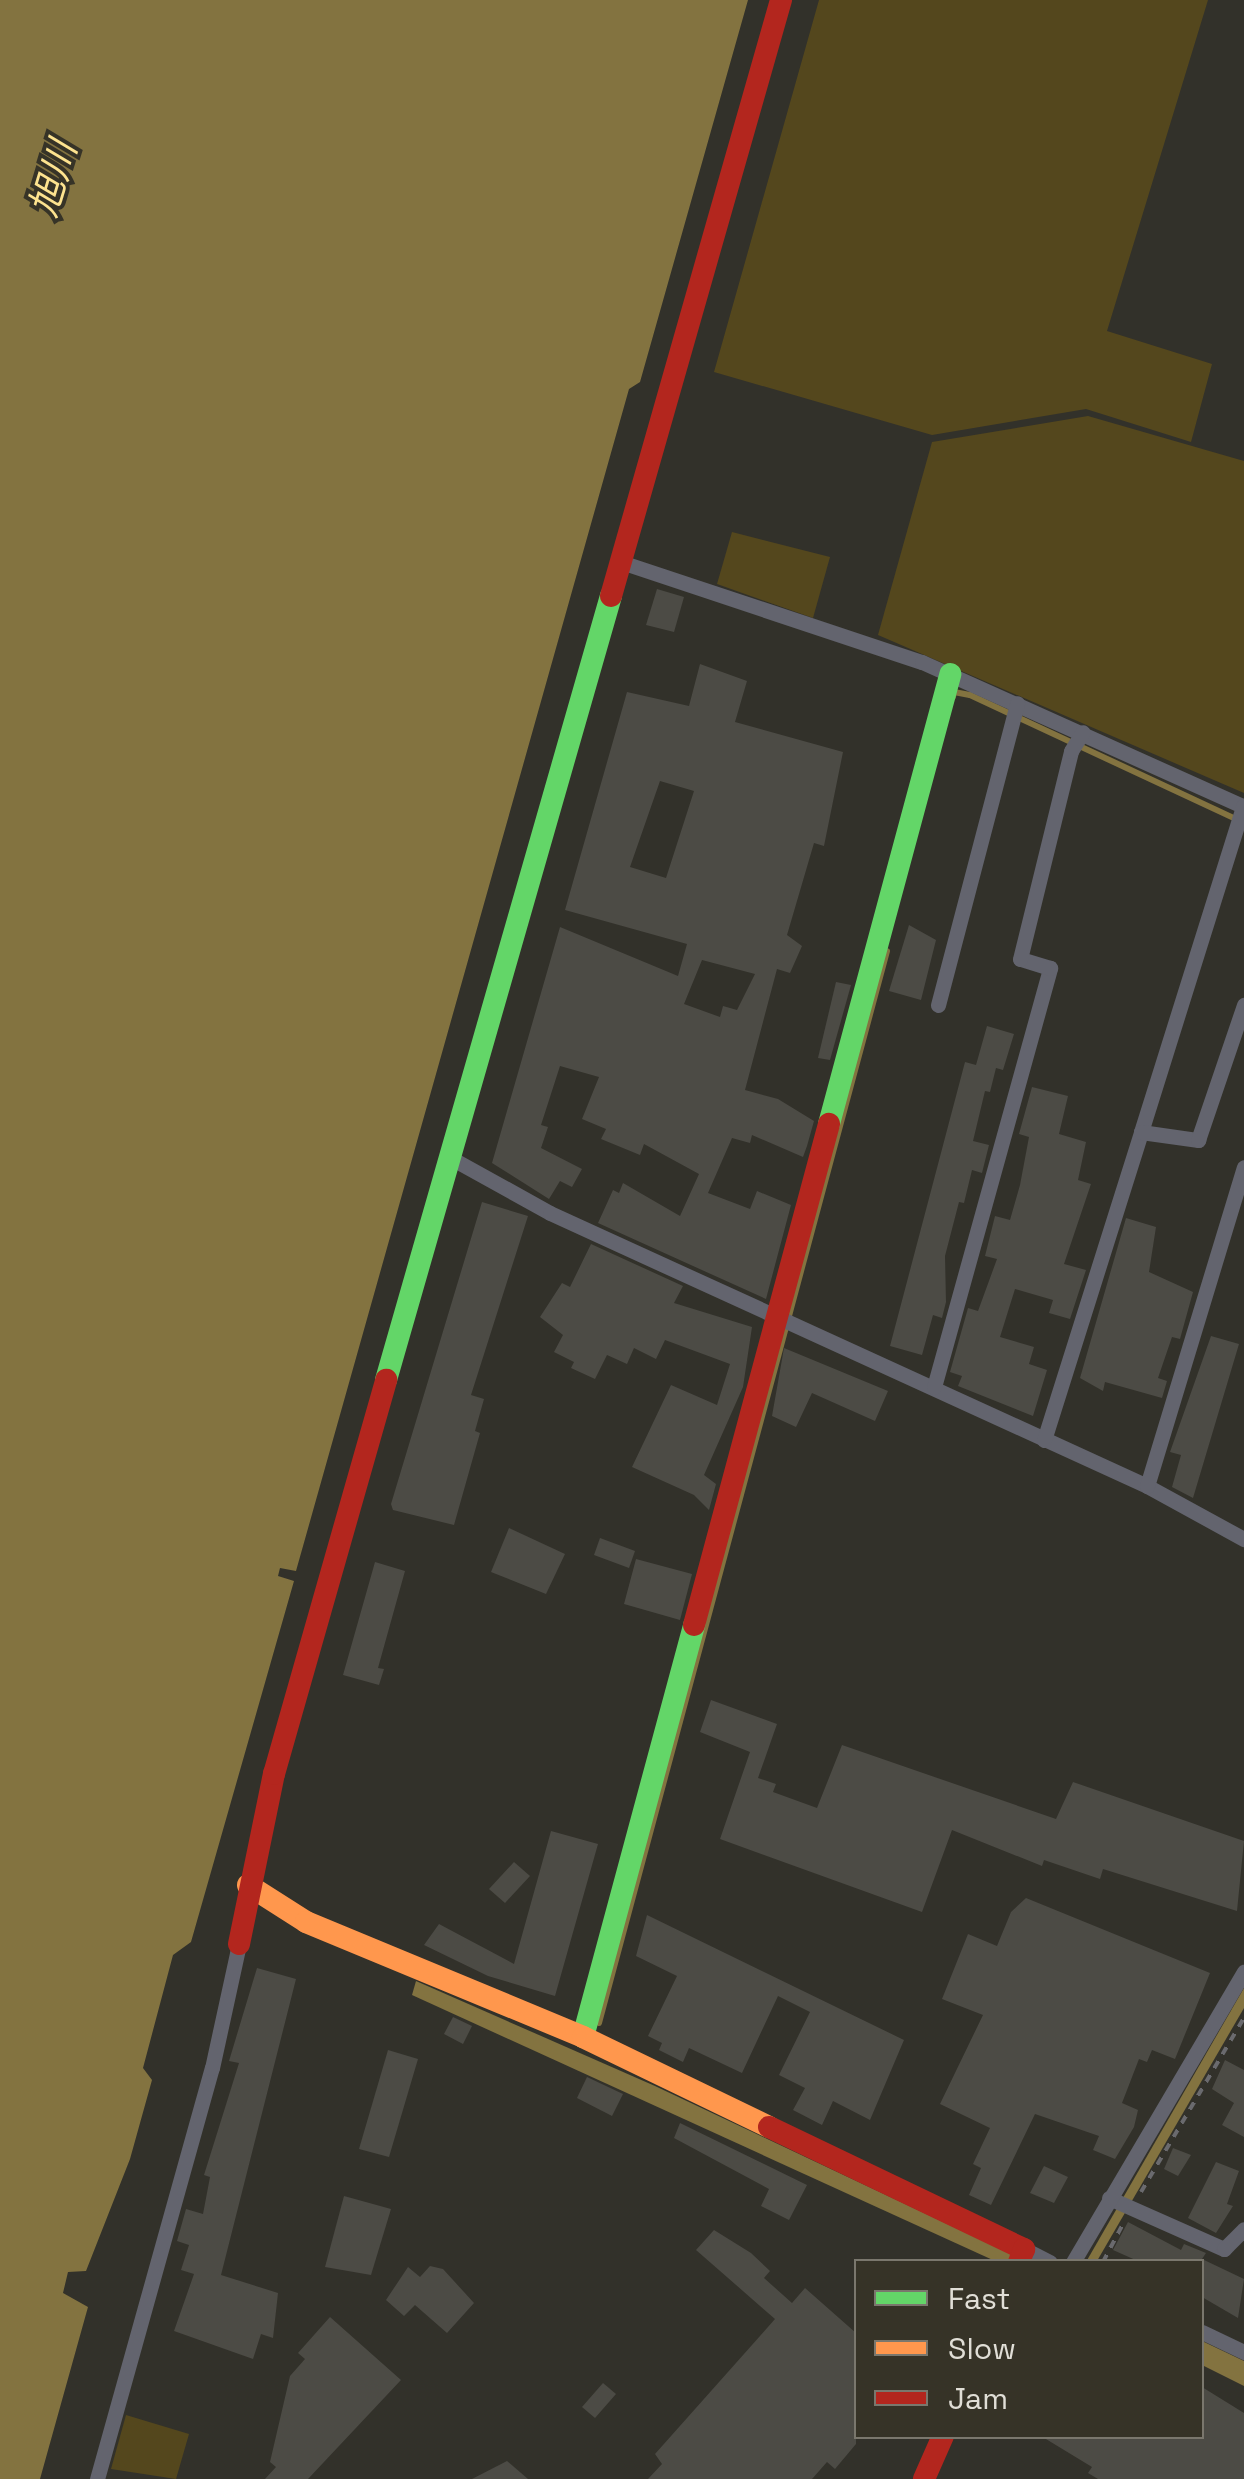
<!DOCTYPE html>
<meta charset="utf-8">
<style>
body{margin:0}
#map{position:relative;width:1244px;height:2479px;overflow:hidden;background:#32312a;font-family:"Space Grotesk","Noto Sans JP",sans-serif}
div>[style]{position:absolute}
.green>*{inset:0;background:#54471d}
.water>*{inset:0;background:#837340}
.stream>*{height:6px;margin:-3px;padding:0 3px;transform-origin:3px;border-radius:3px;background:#837340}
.building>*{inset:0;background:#4c4b45}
.path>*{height:4px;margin-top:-2px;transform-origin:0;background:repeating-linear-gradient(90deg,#6a6a6e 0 8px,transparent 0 16px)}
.street>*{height:15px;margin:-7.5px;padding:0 7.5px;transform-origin:7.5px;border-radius:7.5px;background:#63646e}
.fast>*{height:22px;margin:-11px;padding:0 11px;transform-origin:11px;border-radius:11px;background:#63d668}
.slow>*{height:22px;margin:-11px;padding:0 11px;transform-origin:11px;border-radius:11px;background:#ff974d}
.jam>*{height:22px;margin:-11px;padding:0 11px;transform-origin:11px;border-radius:11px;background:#b3261e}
span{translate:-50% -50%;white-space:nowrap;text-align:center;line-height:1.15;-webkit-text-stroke:8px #363327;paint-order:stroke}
.water-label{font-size:38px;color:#fde38f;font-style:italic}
.legend{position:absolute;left:854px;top:2259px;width:350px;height:180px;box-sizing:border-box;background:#363327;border:2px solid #7a776d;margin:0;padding:12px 18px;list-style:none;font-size:30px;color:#e0ded6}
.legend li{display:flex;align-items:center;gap:20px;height:50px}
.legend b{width:50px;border:2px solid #7a776d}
</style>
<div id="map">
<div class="green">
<i style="clip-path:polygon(819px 0,1208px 0,1107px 331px,1212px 364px,1191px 442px,1086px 409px,932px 435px,714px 372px)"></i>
<i style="clip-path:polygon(1088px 416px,1244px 461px,1244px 793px,878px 635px,932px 442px)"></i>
<i style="clip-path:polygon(732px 532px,830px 557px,813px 618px,717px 584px)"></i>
<i style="clip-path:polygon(126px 2415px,189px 2434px,176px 2479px,111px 2469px)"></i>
</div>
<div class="water">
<i style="clip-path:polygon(0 0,748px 0,640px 382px,629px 389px,296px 1571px,280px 1568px,278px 1576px,294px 1581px,191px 1942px,173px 1955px,143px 2068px,152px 2080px,130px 2159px,86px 2271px,68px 2272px,63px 2293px,88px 2307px,40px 2479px,0 2479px)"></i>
<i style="clip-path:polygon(416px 1981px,655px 2086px,1026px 2261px,995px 2261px,412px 1995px)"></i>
<i style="clip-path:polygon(1244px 1988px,1244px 2008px,1097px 2261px,1086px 2262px)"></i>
<i style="clip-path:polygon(1202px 2341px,1244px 2361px,1244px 2386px,1202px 2365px)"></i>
</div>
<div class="stream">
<i style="left:953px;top:697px;width:5px;rotate:-79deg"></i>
<i style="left:954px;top:692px;width:16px;rotate:11deg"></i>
<i style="left:970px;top:695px;width:296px;rotate:25deg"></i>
<i style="left:599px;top:2023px;width:1110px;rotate:-74.96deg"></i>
</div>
<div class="building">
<i style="clip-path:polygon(657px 589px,684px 597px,674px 632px,646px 625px)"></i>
<i style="clip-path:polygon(evenodd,700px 664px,747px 681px,735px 722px,843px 752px,824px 846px,814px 843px,787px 935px,802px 946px,790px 973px,777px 969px,745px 1090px,778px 1099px,814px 1121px,807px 1146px,803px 1157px,752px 1135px,750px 1143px,732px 1138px,708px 1193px,750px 1209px,757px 1191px,791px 1205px,766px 1299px,598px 1223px,613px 1190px,619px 1193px,623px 1183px,680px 1216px,699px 1174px,644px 1144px,640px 1155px,601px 1139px,606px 1129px,582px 1119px,599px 1077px,560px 1066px,541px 1125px,548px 1127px,541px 1148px,582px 1169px,572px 1187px,560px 1181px,549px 1199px,492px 1163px,560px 927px,678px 976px,687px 944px,565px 910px,627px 692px,689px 706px,700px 664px,660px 781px,694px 791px,666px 878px,630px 867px,660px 781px,700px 664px,702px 960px,755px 974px,737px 1010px,723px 1006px,720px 1017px,684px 1004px,702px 960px)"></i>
<i style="clip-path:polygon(909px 925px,936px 940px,921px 1000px,889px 991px)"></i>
<i style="clip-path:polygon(836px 982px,851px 985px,830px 1060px,818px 1058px)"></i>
<i style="clip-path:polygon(987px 1026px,1014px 1034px,1003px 1070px,996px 1068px,990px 1092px,985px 1091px,973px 1141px,989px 1145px,982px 1173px,972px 1170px,964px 1203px,959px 1202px,945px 1256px,946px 1302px,942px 1318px,933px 1315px,922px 1355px,890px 1346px,965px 1062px,976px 1065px)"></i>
<i style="clip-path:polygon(1032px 1087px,1068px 1096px,1059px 1134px,1086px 1142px,1078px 1180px,1091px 1184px,1064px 1264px,1086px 1270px,1070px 1319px,1049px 1313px,1053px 1300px,1015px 1289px,1000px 1337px,1034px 1347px,1029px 1364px,1047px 1370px,1033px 1416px,958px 1386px,962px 1376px,950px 1372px,968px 1308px,978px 1311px,997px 1259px,985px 1256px,995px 1216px,1010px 1220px,1020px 1185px,1029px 1137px,1019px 1134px)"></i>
<i style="clip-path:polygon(482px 1202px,528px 1216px,471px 1395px,484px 1399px,475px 1431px,480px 1433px,454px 1525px,393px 1510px,391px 1504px)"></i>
<i style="clip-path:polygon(1126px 1218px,1156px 1227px,1149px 1272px,1193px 1292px,1180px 1339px,1172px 1337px,1158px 1378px,1167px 1381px,1162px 1398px,1105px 1382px,1103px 1391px,1080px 1378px)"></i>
<i style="clip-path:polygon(591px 1244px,683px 1286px,674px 1303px,752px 1327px,743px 1387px,704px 1475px,716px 1484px,709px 1510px,694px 1495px,632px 1467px,671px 1385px,717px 1405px,730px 1364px,665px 1340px,656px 1359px,634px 1348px,627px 1364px,607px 1355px,595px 1379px,571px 1368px,574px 1362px,554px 1352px,563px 1335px,540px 1317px,562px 1283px,570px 1287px)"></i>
<i style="clip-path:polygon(1211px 1336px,1239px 1344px,1193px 1498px,1172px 1487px,1181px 1455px,1170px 1452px)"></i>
<i style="clip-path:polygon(784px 1348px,888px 1391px,875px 1421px,812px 1393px,796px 1427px,772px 1416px)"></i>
<i style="clip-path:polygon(509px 1528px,565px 1554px,546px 1594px,491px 1572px)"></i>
<i style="clip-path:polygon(600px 1538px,635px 1551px,629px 1568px,594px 1555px)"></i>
<i style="clip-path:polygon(636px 1559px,692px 1574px,680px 1620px,624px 1604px)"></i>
<i style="clip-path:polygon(375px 1562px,405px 1571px,378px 1668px,384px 1669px,379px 1685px,343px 1675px)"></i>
<i style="clip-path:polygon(711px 1700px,777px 1724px,758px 1778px,776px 1784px,773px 1792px,817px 1808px,842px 1745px,1056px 1819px,1073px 1782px,1244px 1841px,1237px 1911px,1103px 1869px,1100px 1879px,1044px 1860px,1042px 1866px,952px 1830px,922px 1912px,720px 1839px,750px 1752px,700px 1732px)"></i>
<i style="clip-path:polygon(551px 1831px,598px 1844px,555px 1996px,488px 1976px,424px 1945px,439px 1924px,514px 1964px)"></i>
<i style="clip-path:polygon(514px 1862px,530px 1876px,505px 1903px,489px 1889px)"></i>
<i style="clip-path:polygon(1026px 1898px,1210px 1973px,1175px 2059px,1152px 2050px,1147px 2062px,1139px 2059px,1122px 2103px,1138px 2110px,1134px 2127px,1115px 2159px,1093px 2150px,1099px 2136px,1035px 2114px,991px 2205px,969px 2195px,981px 2168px,973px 2164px,990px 2128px,940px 2104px,983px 2015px,942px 1999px,968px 1934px,997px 1946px,1011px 1912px)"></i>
<i style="clip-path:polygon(647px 1915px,904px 2040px,870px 2120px,833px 2101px,822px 2125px,793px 2110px,805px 2088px,779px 2075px,810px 2012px,778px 1996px,742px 2073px,689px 2048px,683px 2062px,659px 2050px,662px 2043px,648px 2036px,677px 1976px,636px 1956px)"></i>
<i style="clip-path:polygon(257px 1968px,296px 1979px,221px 2275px,278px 2293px,273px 2338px,261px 2334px,253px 2359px,174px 2331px,194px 2274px,181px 2270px,189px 2245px,177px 2241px,186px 2209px,203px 2214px,210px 2177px,204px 2175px,239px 2063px,229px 2061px)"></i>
<i style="clip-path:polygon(453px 2017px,472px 2026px,463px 2044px,444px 2034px)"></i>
<i style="clip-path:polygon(388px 2050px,418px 2059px,389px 2157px,359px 2149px)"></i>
<i style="clip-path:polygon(1225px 2060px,1244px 2070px,1244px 2137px,1222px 2125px,1234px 2103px,1212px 2089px)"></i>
<i style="clip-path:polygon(587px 2077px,623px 2094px,612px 2116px,577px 2098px)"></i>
<i style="clip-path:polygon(680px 2123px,807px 2185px,789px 2220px,761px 2206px,769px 2189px,674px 2138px)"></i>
<i style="clip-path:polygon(1173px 2148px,1191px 2155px,1178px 2176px,1164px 2169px)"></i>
<i style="clip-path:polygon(1216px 2162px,1239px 2171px,1227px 2204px,1233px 2206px,1216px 2233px,1188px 2218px)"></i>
<i style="clip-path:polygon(1044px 2166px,1068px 2177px,1054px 2203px,1030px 2193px)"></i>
<i style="clip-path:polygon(344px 2196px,391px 2209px,371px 2275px,325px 2267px)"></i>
<i style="clip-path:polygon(1128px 2222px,1181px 2250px,1184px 2244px,1206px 2253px,1202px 2259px,1244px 2279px,1238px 2318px,1202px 2297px,1202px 2262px,1140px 2262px,1113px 2250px)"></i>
<i style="clip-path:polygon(714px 2230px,751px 2253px,770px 2271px,764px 2278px,792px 2303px,805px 2288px,856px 2333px,856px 2444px,835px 2469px,827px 2462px,812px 2479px,648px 2479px,662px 2464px,655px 2454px,775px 2319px,696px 2250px)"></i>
<i style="clip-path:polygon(430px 2266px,443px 2269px,474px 2303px,447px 2333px,415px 2305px,404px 2316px,386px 2300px,408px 2267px,420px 2277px)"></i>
<i style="clip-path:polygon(330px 2317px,401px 2380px,308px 2479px,265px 2479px,276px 2467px,270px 2462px,290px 2376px,305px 2359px,298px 2353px)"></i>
<i style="clip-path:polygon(603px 2383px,616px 2394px,595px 2418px,582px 2407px)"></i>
<i style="clip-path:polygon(1202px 2387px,1244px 2413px,1244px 2479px,1098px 2479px,1088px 2473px,1092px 2467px,1041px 2436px,1202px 2436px)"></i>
<i style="clip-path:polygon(507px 2461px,528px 2479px,472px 2479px)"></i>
</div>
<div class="path">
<i style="left:1141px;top:2192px;width:202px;rotate:-59.4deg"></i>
<i style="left:1103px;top:2262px;width:45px;rotate:-62.3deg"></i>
</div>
<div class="street">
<i style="left:621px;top:562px;width:317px;rotate:18.4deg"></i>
<i style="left:922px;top:662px;width:353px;rotate:24.2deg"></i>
<i style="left:938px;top:1005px;width:312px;rotate:-75.3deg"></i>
<i style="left:1141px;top:1132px;width:342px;rotate:-72.6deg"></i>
<i style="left:449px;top:1157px;width:115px;rotate:29deg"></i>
<i style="left:550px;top:1213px;width:656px;rotate:24.57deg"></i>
<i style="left:1147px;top:1486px;width:111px;rotate:28.7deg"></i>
<i style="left:934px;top:1387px;width:435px;rotate:-74.5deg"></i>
<i style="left:1050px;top:968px;width:31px;rotate:-163deg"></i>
<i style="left:1020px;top:959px;width:214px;rotate:-76.2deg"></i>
<i style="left:1071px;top:751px;width:22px;rotate:-58deg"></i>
<i style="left:1044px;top:1440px;width:323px;rotate:-72.5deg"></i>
<i style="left:1141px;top:1132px;width:58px;rotate:8deg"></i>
<i style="left:1198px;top:1140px;width:143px;rotate:-71.2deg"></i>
<i style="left:1147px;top:1486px;width:333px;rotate:-73.1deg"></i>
<i style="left:1109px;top:2198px;width:126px;rotate:23.9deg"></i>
<i style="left:1224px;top:2249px;width:28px;rotate:-45deg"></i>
<i style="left:1024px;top:2249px;width:29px;rotate:27deg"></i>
<i style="left:1073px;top:2262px;width:337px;rotate:-59.5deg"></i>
<i style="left:1202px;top:2332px;width:47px;rotate:25.5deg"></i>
<i style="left:97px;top:2479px;width:427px;rotate:-74.4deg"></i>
<i style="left:212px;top:2068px;width:127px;rotate:-77.7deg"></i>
</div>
<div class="fast">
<i style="left:829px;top:1124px;width:466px;rotate:-74.9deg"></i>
<i style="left:386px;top:1380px;width:816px;rotate:-73.99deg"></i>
<i style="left:583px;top:2037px;width:427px;rotate:-74.9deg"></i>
</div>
<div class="slow">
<i style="left:248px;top:1885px;width:69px;rotate:32.5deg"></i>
<i style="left:306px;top:1922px;width:300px;rotate:22.5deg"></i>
<i style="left:583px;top:2037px;width:207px;rotate:25.8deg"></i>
</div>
<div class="jam">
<i style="left:611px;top:596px;width:620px;rotate:-74.08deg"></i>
<i style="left:694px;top:1625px;width:519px;rotate:-74.92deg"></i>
<i style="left:239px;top:1944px;width:174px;rotate:-78.4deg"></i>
<i style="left:274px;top:1774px;width:410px;rotate:-74.1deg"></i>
<i style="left:769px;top:2127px;width:283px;rotate:25.6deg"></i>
<i style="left:1024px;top:2249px;width:14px;rotate:111deg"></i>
<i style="left:924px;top:2479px;width:47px;rotate:-66.2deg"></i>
</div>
<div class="water-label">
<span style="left:54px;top:179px;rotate:-73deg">旭川</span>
</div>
<ul class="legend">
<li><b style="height:12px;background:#63d668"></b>Fast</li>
<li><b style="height:12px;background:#ff974d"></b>Slow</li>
<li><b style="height:12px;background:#b3261e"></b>Jam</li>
</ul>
</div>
